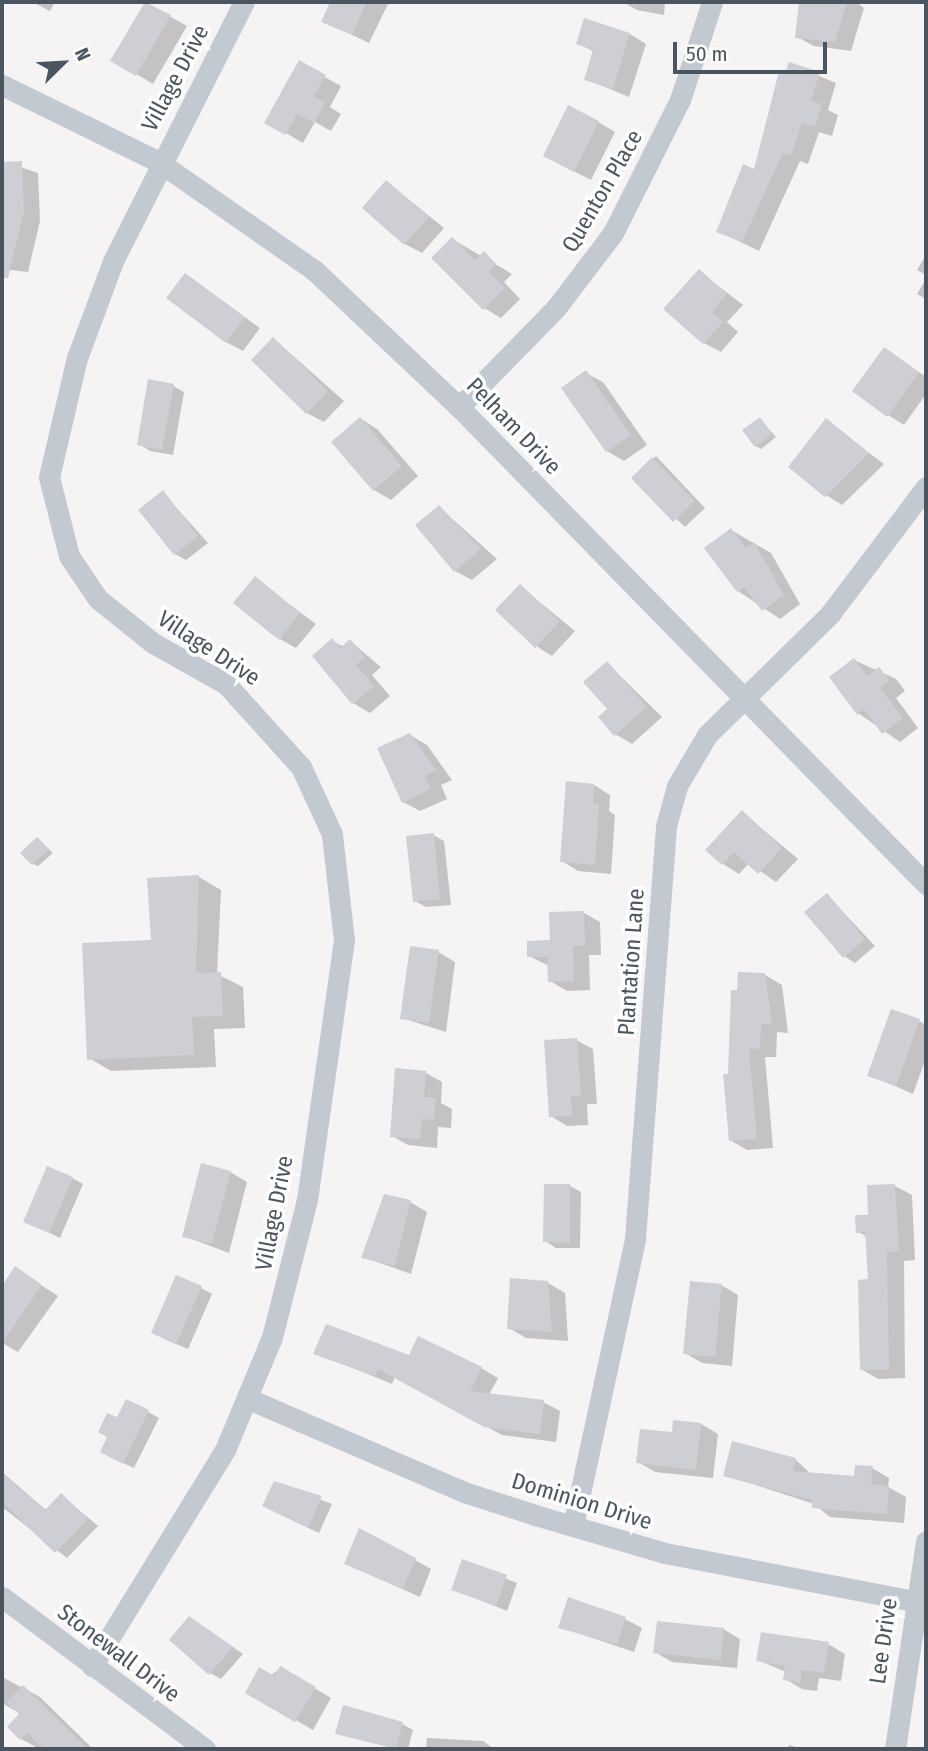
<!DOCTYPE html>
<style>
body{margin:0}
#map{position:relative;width:928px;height:1751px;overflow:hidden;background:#f5f3f3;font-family:"Fira Sans Condensed",sans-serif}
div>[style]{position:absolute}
.shadow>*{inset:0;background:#0003}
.building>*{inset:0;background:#cdcfd5}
.street>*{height:21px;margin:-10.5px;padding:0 10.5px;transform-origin:10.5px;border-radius:10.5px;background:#c2c9d1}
span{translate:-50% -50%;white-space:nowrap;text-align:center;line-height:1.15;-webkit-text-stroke:7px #fff;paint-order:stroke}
.street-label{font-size:23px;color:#4b5560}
.frame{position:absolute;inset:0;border:4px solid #4b5560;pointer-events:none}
.north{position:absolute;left:28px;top:28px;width:70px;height:70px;-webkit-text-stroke:5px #fff;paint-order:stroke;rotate:66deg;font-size:19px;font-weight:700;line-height:28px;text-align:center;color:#4b5560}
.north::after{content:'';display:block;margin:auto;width:24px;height:32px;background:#4b5560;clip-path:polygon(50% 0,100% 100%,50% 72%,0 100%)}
.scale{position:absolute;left:673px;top:42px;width:154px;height:32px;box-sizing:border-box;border:4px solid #4b5560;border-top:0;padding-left:9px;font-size:21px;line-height:24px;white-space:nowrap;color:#4b5560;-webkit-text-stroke:5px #fff;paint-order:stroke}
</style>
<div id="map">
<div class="shadow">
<i style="clip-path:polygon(32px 2px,55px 2px,50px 11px)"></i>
<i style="clip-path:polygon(333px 2px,389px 2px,369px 43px,323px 21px)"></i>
<i style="clip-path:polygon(623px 2px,665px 2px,664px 15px,637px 10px)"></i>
<i style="clip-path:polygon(801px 2px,856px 2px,864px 8px,851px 51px,814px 46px,797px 37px)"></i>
<i style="clip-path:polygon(146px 3px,187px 26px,153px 84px,113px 60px)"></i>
<i style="clip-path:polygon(630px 34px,646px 44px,629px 97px,586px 79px,594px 52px,578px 43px)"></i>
<i style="clip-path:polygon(299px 63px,341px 86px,330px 107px,341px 114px,331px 131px,315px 122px,303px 143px,267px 122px)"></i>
<i style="clip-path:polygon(790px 64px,836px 83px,828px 110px,838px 115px,832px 136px,819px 132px,808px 164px,800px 161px,759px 251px,718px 231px,756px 171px)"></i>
<i style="clip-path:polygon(598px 122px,615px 132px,591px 180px,562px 165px)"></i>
<i style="clip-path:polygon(2px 161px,38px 173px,40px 221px,28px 272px,2px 269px)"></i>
<i style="clip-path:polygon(387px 182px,444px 228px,422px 253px,405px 244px)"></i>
<i style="clip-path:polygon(452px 239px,512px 274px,504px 282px,520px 299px,501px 318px,484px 308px)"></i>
<i style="clip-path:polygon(926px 255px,926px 275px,917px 270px)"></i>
<i style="clip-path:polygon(699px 271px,743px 305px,727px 322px,738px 332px,721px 352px,704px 343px)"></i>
<i style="clip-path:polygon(186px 275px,260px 328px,243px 351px,226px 342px)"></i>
<i style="clip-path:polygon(926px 279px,926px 299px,917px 294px)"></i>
<i style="clip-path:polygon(274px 339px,344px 401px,324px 422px,307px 413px)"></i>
<i style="clip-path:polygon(885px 349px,926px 377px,926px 394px,904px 425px,888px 415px)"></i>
<i style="clip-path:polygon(586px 373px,603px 382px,647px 445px,624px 461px,607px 451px)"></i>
<i style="clip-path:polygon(173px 386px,184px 392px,173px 455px,150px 451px,139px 444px)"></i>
<i style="clip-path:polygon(361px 419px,377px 429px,418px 476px,391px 500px,374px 490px)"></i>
<i style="clip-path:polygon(760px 419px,776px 437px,761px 449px,756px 446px)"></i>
<i style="clip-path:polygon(826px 421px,884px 464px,842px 505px,826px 495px)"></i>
<i style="clip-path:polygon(656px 456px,705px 508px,685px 527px,634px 478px)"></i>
<i style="clip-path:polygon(163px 493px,208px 543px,186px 560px,175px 554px)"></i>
<i style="clip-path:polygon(439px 507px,497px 559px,472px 580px,455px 571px)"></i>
<i style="clip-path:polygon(731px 530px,771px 553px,800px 604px,780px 619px,738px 591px)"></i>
<i style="clip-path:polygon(255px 579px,316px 624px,296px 648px,280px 639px)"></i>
<i style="clip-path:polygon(520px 586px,575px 631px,552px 656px,536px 646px)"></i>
<i style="clip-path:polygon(332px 641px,344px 647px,350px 641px,381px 667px,372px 675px,390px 696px,370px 713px,353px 703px)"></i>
<i style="clip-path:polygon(854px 660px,896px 679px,905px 691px,896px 698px,918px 728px,900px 742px,858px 713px)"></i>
<i style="clip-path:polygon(607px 663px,662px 717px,632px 744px,615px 734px)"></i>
<i style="clip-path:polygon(410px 735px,427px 745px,452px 780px,441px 785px,447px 799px,420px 811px,403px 802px)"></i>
<i style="clip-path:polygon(594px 785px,610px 795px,609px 811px,615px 815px,611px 874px,578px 871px,562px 861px)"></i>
<i style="clip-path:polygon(742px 812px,798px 859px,776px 882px,749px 863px,739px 874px,723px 864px)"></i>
<i style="clip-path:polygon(433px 835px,444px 841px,451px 905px,426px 907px,415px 901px)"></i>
<i style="clip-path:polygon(38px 839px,53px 853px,38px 866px,33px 864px)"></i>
<i style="clip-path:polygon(199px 877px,221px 890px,217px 974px,243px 987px,245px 1028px,214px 1029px,216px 1067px,111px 1071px,89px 1058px,152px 941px)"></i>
<i style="clip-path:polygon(827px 895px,875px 946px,855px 963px,844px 956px)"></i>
<i style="clip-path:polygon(584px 913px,600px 922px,601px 955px,589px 955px,590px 990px,567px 991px,550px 981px,549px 966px,529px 956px)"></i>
<i style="clip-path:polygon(438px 952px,455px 962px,446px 1032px,402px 1018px)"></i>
<i style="clip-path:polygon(765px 975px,782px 985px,788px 1033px,777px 1032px,776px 1057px,765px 1057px,773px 1148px,747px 1150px,730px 1140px,739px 992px)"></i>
<i style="clip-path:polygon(919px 1021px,926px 1025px,926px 1058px,913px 1094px,870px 1075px)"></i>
<i style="clip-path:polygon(576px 1040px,593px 1049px,597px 1104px,587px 1104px,588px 1125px,567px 1126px,551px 1116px)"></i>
<i style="clip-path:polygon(426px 1073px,442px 1082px,441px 1103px,452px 1109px,451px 1128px,438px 1127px,437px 1148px,408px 1145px,392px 1136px)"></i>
<i style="clip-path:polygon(230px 1172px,247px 1182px,229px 1253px,184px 1236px)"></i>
<i style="clip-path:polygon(72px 1178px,83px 1184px,60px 1238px,25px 1221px)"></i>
<i style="clip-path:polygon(570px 1186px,581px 1192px,580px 1248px,556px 1248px,545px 1241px)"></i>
<i style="clip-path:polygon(895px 1186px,912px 1195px,915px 1260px,904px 1261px,905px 1378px,878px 1379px,861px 1369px,870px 1281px,868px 1237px,858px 1232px)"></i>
<i style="clip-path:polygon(410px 1202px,427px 1212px,411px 1274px,363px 1257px)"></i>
<i style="clip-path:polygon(16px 1269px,58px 1296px,18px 1352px,2px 1343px,2px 1289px)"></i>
<i style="clip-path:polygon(548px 1283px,565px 1293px,568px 1341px,526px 1338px,509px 1328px)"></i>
<i style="clip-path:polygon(721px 1285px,738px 1295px,732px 1366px,702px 1363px,685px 1353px)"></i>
<i style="clip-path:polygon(201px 1288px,212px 1294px,188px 1349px,164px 1339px)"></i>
<i style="clip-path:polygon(316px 1353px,481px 1368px,498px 1378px,489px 1395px,543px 1402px,560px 1411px,556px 1442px,502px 1435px,395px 1377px,392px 1384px)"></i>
<i style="clip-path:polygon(148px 1412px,159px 1418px,134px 1468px,113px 1458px,117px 1420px)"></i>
<i style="clip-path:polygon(701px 1424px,718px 1434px,713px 1478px,655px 1472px,638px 1462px,674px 1434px)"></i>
<i style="clip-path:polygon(796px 1460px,811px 1474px,856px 1477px,872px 1468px,889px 1478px,888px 1487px,906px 1497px,904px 1523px,830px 1517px,814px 1504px,725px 1475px)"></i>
<i style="clip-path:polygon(2px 1472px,47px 1511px,61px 1495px,98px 1526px,67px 1558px,2px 1507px)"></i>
<i style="clip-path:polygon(275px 1483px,332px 1504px,319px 1533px,275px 1512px)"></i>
<i style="clip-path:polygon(415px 1560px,431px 1569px,420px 1597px,346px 1564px)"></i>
<i style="clip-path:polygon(463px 1562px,517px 1583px,507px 1611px,453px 1589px)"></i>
<i style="clip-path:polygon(625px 1619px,642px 1628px,634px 1652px,560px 1627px)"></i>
<i style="clip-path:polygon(201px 1625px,243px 1654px,221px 1679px,210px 1673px)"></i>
<i style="clip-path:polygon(723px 1629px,740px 1639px,737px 1668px,672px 1662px,655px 1652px)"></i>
<i style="clip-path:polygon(828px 1644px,845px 1654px,841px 1681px,819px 1678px,817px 1691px,802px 1689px,785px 1679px,786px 1672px,758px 1660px)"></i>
<i style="clip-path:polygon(281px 1668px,331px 1698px,313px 1730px,247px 1692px)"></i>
<i style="clip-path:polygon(2px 1677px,40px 1697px,93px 1749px,38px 1748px,21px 1739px,21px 1714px,2px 1703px)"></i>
<i style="clip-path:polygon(402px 1724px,413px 1730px,408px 1749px,337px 1733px)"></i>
<i style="clip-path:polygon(427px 1738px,483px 1741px,494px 1749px,426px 1749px)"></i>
<i style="clip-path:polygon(789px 1745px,802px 1749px,788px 1749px)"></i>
</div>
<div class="building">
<i style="clip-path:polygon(145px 2px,171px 15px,136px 76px,110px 61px)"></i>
<i style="clip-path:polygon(330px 2px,367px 2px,352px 35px,321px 22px)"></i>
<i style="clip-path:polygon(799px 2px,847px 2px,835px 42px,795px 38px)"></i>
<i style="clip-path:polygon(584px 18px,630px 33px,613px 89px,584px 80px,593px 50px,576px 44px)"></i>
<i style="clip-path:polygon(299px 60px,326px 75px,314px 96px,325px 103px,314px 123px,297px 114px,285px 135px,264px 123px)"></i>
<i style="clip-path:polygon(789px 62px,820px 72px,811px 101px,822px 104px,815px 127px,802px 123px,791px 156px,783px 153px,742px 242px,716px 232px,743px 164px,754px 169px,779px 71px,785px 73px)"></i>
<i style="clip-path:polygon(568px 105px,599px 121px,574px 172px,543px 156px)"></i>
<i style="clip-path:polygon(22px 161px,24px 211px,8px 278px,2px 278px,2px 162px)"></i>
<i style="clip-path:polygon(386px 180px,429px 217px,404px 245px,362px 208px)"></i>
<i style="clip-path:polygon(452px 237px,475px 260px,484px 251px,496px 264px,489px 272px,505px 288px,483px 310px,431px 258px)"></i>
<i style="clip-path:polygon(699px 269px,727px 294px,712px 312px,723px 322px,703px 344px,663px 309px)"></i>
<i style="clip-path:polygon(185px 273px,245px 317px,226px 343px,166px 298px)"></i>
<i style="clip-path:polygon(273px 337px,328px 391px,306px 414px,251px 360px)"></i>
<i style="clip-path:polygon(884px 347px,919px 372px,887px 417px,852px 391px)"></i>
<i style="clip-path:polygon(586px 370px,631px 435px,606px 452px,561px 388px)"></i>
<i style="clip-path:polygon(148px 379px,174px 384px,162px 450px,137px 445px)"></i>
<i style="clip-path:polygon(360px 417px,402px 466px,373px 491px,331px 442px)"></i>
<i style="clip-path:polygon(760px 417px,772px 434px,755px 447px,742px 430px)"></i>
<i style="clip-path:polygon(826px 418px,869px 453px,825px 497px,788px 467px)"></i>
<i style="clip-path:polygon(652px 457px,695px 501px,673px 522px,631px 478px)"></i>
<i style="clip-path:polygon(163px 490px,198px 536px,174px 555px,138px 510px)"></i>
<i style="clip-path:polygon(439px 505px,481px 549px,454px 572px,415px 525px)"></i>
<i style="clip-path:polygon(731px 528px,746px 548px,754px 542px,784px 595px,762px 611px,744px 587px,737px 592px,704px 548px)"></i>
<i style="clip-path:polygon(255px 576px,300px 613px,279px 640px,233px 603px)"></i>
<i style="clip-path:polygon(520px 584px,560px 621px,535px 648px,495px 610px)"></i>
<i style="clip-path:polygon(332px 638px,340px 648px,350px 639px,365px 657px,356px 665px,374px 686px,352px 704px,312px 656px)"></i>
<i style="clip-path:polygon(854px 658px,867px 676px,879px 667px,890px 681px,880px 688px,903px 718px,882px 734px,864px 709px,857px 715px,829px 677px)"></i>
<i style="clip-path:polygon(607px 661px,647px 707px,614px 736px,598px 717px,607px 709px,583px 682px)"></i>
<i style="clip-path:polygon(410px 733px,436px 770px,425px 776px,431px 789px,402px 803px,377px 748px)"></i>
<i style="clip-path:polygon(566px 781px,594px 784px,593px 803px,599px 804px,595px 865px,560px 862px)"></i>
<i style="clip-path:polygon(742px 810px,782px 848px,758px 874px,734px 852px,722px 865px,705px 850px)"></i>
<i style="clip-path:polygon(434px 833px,440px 899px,413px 902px,406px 836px)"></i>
<i style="clip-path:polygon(37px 837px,49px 849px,32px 865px,20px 853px)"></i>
<i style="clip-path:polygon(199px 875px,196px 973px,221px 972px,223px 1016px,192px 1017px,194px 1055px,87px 1060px,82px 943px,151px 940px,147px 878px)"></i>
<i style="clip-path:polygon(827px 893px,865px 939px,843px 958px,804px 912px)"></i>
<i style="clip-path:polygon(584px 911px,585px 946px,573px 946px,574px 981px,548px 982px,547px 957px,527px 957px,527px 941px,550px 940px,549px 912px)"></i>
<i style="clip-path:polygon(410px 946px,439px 950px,429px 1023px,400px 1019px)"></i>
<i style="clip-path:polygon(738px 972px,765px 973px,772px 1024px,761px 1024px,760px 1049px,749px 1048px,757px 1139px,729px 1141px,723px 1074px,728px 1074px,731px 990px,737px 990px)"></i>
<i style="clip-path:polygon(891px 1009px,920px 1019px,896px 1086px,867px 1076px)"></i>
<i style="clip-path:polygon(577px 1038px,581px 1095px,571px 1096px,572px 1116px,549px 1117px,544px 1040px)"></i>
<i style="clip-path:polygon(395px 1068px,426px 1071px,424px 1097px,436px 1098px,434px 1120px,422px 1119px,420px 1139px,390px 1137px)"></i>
<i style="clip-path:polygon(201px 1163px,231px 1171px,212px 1244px,182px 1237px)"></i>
<i style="clip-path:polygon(47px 1166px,73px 1177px,49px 1233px,23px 1222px)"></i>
<i style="clip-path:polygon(544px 1184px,570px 1184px,570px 1243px,543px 1242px)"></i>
<i style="clip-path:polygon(895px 1184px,899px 1251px,887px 1252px,889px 1370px,860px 1370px,858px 1280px,868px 1279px,865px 1232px,856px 1233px,855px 1215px,868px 1215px,867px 1185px)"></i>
<i style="clip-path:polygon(384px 1194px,411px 1200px,395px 1266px,361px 1258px)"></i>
<i style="clip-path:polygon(15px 1266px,42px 1285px,2px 1343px,2px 1286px)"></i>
<i style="clip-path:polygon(176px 1275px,202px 1286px,176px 1344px,151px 1333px)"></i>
<i style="clip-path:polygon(510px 1278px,548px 1281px,552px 1332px,507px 1329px)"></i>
<i style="clip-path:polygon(690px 1281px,722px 1284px,715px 1357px,683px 1354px)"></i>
<i style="clip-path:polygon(326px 1324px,409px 1355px,418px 1336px,482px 1367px,470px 1391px,544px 1400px,540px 1434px,484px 1427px,378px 1369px,375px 1376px,313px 1354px)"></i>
<i style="clip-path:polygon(126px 1399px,149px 1410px,123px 1464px,100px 1452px,107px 1437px,98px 1432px,107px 1413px,117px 1417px)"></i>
<i style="clip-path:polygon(673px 1420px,701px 1423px,696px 1470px,636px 1463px,640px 1429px,672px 1432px)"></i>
<i style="clip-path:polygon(732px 1441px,796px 1458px,793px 1471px,854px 1476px,855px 1465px,873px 1466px,871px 1484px,889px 1486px,887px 1514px,812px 1508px,812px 1500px,723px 1476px)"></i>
<i style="clip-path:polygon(2px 1473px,45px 1510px,61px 1493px,88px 1519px,55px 1553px,2px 1502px)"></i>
<i style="clip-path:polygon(274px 1481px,322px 1496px,308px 1528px,262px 1506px)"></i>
<i style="clip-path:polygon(359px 1528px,416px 1558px,403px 1589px,344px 1564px)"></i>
<i style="clip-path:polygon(462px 1559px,507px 1575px,496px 1606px,451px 1590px)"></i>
<i style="clip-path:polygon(568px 1597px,626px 1617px,617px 1644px,558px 1628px)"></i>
<i style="clip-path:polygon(189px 1616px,233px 1647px,209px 1675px,169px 1640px)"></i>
<i style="clip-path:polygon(657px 1621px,724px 1628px,721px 1660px,653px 1653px)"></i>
<i style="clip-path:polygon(761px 1632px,829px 1642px,824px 1673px,802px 1670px,800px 1683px,783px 1680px,785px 1666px,756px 1661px)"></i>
<i style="clip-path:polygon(280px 1666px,316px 1687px,295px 1722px,245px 1693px,259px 1667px,274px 1676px)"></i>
<i style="clip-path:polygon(23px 1685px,88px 1749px,44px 1749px,27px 1733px,20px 1740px,7px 1727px,19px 1714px,6px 1702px)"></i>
<i style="clip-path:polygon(343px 1705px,403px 1722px,396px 1749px,335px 1734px)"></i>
</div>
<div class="street">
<i style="left:2px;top:85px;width:175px;rotate:26.1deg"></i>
<i style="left:159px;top:162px;width:189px;rotate:34.9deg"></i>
<i style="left:314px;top:270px;width:199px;rotate:43.4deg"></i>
<i style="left:459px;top:407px;width:668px;rotate:45.61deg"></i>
<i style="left:459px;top:407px;width:139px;rotate:-45.6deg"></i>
<i style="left:556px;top:308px;width:94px;rotate:-52.8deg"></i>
<i style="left:613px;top:233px;width:149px;rotate:-63.3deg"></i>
<i style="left:680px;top:100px;width:103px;rotate:-71.9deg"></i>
<i style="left:249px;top:1399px;width:234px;rotate:23.4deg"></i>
<i style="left:464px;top:1492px;width:75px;rotate:17.9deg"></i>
<i style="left:535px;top:1515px;width:135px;rotate:16.3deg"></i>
<i style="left:665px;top:1553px;width:255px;rotate:10.9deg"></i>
<i style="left:573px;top:1526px;width:294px;rotate:-77.8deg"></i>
<i style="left:635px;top:1239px;width:414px;rotate:-85.7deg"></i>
<i style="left:666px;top:826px;width:41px;rotate:-74.6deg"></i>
<i style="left:677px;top:786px;width:59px;rotate:-59.5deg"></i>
<i style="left:707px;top:735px;width:173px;rotate:-44.5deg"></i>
<i style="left:830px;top:614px;width:159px;rotate:-52.9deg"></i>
<i style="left:2px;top:1597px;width:254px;rotate:36.8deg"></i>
<i style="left:92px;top:1666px;width:254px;rotate:-58.4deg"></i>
<i style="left:225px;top:1450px;width:122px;rotate:-67.4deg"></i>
<i style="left:272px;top:1337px;width:141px;rotate:-75.7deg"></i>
<i style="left:307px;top:1200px;width:263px;rotate:-81.9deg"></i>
<i style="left:344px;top:940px;width:107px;rotate:-96.5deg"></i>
<i style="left:332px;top:834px;width:74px;rotate:-114.8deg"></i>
<i style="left:301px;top:767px;width:112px;rotate:-132.1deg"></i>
<i style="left:226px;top:684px;width:84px;rotate:-150.7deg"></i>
<i style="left:153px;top:643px;width:70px;rotate:-141.3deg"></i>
<i style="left:98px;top:599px;width:52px;rotate:-124deg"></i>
<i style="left:69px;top:556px;width:81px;rotate:-104.2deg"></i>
<i style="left:49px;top:477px;width:122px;rotate:-76.8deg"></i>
<i style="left:77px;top:358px;width:103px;rotate:-69.6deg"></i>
<i style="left:113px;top:261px;width:290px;rotate:-63.2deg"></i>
<i style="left:895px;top:1749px;width:210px;rotate:-81.5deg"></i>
</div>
<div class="street-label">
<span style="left:175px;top:78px;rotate:-62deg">Village Drive</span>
<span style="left:602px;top:191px;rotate:-60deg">Quenton Place</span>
<span style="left:514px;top:426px;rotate:46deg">Pelham Drive</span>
<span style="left:209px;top:648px;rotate:33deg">Village Drive</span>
<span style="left:631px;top:962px;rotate:-86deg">Plantation Lane</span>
<span style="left:274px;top:1213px;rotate:-79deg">Village Drive</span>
<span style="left:582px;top:1501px;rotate:17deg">Dominion Drive</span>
<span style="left:883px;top:1641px;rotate:-82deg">Lee Drive</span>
<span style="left:119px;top:1653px;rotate:37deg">Stonewall Drive</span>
</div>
<div class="frame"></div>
<div class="north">N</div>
<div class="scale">50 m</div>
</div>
